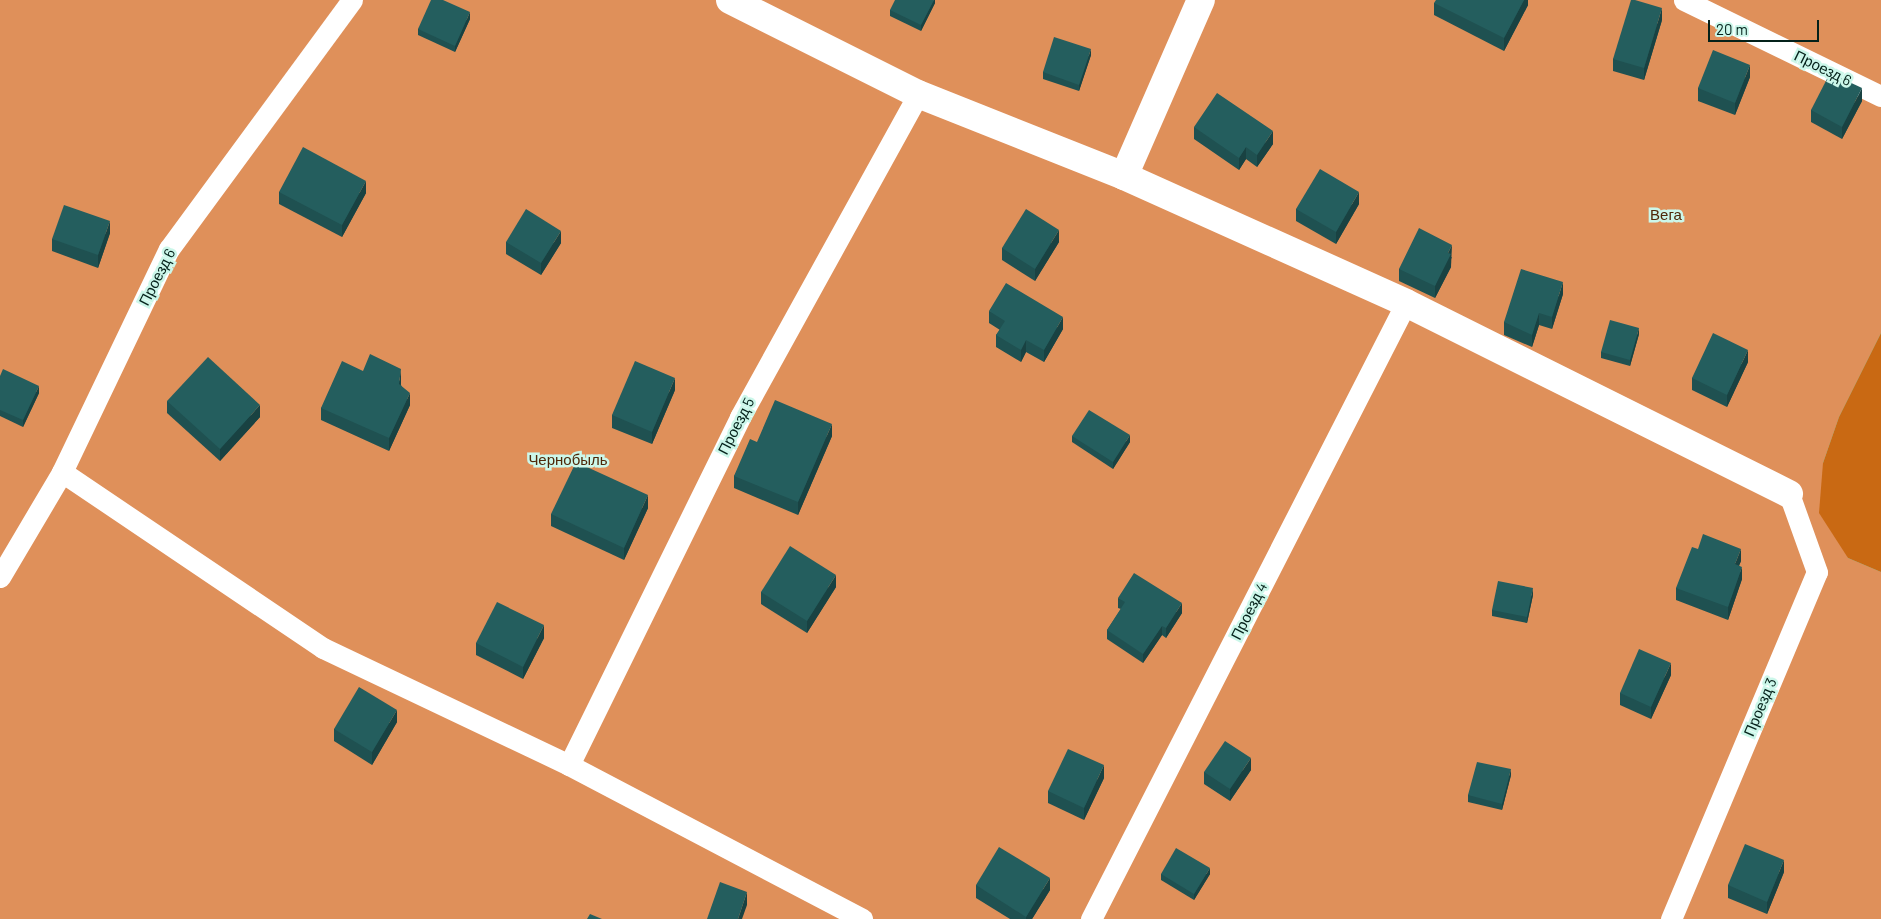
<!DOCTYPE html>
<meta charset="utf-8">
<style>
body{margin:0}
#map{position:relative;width:1881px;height:919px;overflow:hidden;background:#85e0c7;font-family:Barlow,sans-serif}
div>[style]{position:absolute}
.green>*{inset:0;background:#df905a}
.forest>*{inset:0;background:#c96913}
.lane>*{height:21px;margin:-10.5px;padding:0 10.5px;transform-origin:10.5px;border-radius:10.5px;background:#fff}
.street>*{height:28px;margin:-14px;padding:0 14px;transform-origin:14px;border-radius:14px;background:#fff}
.wall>*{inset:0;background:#1f5151}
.shaded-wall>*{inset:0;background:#194242}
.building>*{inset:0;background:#245e5e}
span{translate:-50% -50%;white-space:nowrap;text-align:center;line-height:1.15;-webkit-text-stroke:5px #ccf7ea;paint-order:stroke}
.street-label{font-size:15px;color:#04211a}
.park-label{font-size:15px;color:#4e2708}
.scale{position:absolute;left:1708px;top:20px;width:111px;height:22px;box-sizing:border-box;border:2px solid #04211a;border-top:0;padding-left:6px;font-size:15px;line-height:18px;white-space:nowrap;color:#04211a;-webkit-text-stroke:4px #ccf7ea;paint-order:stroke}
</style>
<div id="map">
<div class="green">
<i style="clip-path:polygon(0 0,1881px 0,1881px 333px,1839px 417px,1823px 463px,1848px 558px,1881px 572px,1881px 919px,0 919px)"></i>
</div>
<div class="forest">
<i style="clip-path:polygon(1881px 333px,1881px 572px,1848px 558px,1819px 513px,1823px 463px,1839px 417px)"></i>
</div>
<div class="lane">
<i style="left:1684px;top:0;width:219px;rotate:26deg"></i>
<i style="left:62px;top:472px;width:315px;rotate:34deg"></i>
<i style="left:323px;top:648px;width:272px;rotate:25.4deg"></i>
<i style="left:569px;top:765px;width:331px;rotate:27.7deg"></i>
<i style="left:0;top:577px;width:122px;rotate:-59.4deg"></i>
<i style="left:62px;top:472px;width:247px;rotate:-64.4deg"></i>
<i style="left:169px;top:249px;width:309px;rotate:-53.7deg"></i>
<i style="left:569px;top:765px;width:388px;rotate:-63.8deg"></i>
<i style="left:740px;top:417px;width:369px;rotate:-61.1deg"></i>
<i style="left:1091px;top:919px;width:692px;rotate:-62.92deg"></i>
<i style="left:1671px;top:919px;width:376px;rotate:-67.2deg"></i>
<i style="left:1817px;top:572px;width:83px;rotate:-109.7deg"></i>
</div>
<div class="street">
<i style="left:730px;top:0;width:210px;rotate:26.6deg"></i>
<i style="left:918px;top:94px;width:222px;rotate:21.7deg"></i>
<i style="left:1124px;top:176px;width:309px;rotate:24.2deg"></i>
<i style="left:1406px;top:303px;width:428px;rotate:26.5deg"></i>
<i style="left:1124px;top:176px;width:192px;rotate:-66.4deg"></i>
</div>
<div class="wall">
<i style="clip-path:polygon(935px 0,935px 3px,921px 31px,890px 16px,890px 10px)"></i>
<i style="clip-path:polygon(1528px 0,1528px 5px,1504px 51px,1434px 15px,1434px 3px)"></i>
<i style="clip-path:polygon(470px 19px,455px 52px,418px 35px,418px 29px)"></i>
<i style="clip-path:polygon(1662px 20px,1644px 80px,1613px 71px,1613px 59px)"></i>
<i style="clip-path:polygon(1091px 55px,1079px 91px,1043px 79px,1043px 72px)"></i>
<i style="clip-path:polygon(1750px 77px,1735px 115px,1698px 101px,1698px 88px)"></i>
<i style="clip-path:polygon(1862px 101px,1842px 139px,1811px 122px,1811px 110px)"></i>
<i style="clip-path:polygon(1194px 127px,1273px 144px,1257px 167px,1246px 159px,1239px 170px,1194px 139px)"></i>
<i style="clip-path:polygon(279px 192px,366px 193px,342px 237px,279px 204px)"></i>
<i style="clip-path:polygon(1359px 204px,1336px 244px,1296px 221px,1296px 209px)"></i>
<i style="clip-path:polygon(110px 233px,98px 268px,52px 251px,52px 239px)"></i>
<i style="clip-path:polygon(506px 242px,561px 243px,541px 275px,506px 254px)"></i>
<i style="clip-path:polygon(1059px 242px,1035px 281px,1002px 260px,1002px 248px)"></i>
<i style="clip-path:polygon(1452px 257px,1451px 259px,1451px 267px,1435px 298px,1399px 281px,1399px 269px)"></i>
<i style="clip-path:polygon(1563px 294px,1552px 329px,1539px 325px,1532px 347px,1504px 335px,1504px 322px)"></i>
<i style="clip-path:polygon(989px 311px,1063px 329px,1044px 362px,1026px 352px,1021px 362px,996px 347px,996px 335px,1000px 330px,989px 323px)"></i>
<i style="clip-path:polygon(1639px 334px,1630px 366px,1601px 358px,1601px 352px)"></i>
<i style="clip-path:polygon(1748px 362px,1727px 407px,1692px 390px,1692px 378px)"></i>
<i style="clip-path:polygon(363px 371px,401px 381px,401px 385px,410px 405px,389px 451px,321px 420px,321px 408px)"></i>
<i style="clip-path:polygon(0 376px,39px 393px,23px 427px,0 416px)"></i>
<i style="clip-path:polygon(675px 390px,652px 444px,612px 428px,612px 415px)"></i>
<i style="clip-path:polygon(167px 401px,260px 417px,220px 461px,167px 413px)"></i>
<i style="clip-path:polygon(832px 436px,798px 515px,734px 488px,734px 476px,757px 442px)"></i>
<i style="clip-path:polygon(1072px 436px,1130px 442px,1113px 469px,1072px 442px)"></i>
<i style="clip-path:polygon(648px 508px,624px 560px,551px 526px,551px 514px)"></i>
<i style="clip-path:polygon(1741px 561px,1739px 565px,1742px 579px,1728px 620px,1676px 600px,1676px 588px)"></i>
<i style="clip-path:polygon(836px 587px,807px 633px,761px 604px,761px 592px)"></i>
<i style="clip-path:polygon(1533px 595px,1527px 623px,1492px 616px,1492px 610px)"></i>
<i style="clip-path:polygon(1118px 598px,1182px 613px,1166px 638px,1162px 635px,1143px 663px,1107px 639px,1107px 630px,1121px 609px,1118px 608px)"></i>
<i style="clip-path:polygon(544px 638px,523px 679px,476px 655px,476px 643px)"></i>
<i style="clip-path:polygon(1671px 675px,1651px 719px,1620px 705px,1620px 693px)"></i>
<i style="clip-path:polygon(397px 722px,372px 765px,334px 741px,334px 729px)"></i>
<i style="clip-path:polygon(1251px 770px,1230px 801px,1204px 784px,1204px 772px)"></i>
<i style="clip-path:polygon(1511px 775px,1502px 810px,1468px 802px,1468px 795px)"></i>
<i style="clip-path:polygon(1104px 778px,1084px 820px,1048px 803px,1048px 791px)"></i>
<i style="clip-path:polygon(1784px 872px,1767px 914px,1728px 898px,1728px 885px)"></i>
<i style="clip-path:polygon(1161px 874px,1210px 874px,1194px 900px,1161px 880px)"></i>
<i style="clip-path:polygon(976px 885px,1050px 890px,1032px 919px,1010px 919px,976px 898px)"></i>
</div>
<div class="shaded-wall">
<i style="clip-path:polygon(934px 0,935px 0,935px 3px,921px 31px,921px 25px)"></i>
<i style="clip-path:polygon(1524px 0,1528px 0,1528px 5px,1504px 51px,1504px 38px)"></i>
<i style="clip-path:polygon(1662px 8px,1662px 20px,1644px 80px,1644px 68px)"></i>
<i style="clip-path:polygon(470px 12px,470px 19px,455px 52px,455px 46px)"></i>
<i style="clip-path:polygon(1091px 49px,1091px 55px,1079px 91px,1079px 85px)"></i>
<i style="clip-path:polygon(1750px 65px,1750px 77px,1735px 115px,1735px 103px)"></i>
<i style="clip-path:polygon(1862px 88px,1862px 101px,1842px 139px,1842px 127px)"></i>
<i style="clip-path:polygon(1273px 131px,1273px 144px,1257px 167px,1257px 155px)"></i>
<i style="clip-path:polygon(1246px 147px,1246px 159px,1239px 170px,1239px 158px)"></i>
<i style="clip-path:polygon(366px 181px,366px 193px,342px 237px,342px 225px)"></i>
<i style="clip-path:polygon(1359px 192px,1359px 204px,1336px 244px,1336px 232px)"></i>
<i style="clip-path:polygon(110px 221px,110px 233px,98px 268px,98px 255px)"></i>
<i style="clip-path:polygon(1059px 230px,1059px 242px,1035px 281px,1035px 269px)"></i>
<i style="clip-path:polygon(561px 231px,561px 243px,541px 275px,541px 263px)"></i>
<i style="clip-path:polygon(1452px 245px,1451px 267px,1435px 298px,1435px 286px,1448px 253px)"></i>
<i style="clip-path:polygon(1563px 282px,1563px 294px,1552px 329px,1552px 317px)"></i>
<i style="clip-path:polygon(1539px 313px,1539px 325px,1532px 347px,1532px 335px)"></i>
<i style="clip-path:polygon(1063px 317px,1063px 329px,1044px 362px,1044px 350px)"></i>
<i style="clip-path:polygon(1639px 328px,1639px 334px,1630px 366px,1630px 360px)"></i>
<i style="clip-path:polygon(1026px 340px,1026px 352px,1021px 362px,1021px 350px)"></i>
<i style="clip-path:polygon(1748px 350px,1748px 362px,1727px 407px,1727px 395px)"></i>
<i style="clip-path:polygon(401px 369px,401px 381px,399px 396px,399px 384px)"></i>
<i style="clip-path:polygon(675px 378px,675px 390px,652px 444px,652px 432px)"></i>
<i style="clip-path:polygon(39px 386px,39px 393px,23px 427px,23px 420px)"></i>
<i style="clip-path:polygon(410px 393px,410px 405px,389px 451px,389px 438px)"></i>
<i style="clip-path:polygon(260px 405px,260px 417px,220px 461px,220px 449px)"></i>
<i style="clip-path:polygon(832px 424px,832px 436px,798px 515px,798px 502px)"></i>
<i style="clip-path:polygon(1130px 435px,1130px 442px,1113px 469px,1113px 462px)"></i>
<i style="clip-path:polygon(648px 495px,648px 508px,624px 560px,624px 548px)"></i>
<i style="clip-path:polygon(1741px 549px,1741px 561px,1735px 576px,1735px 564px)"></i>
<i style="clip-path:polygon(1742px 567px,1742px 579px,1728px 620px,1728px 607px)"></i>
<i style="clip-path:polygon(836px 575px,836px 587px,807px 633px,807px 621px)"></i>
<i style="clip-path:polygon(1533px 588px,1533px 595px,1527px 623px,1527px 617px)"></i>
<i style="clip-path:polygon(1182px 603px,1182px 613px,1166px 638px,1166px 628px)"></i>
<i style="clip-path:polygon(544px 625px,544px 638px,523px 679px,523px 667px)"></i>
<i style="clip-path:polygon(1162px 626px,1162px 635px,1143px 663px,1143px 654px)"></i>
<i style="clip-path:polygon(1671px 663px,1671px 675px,1651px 719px,1651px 707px)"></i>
<i style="clip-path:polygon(397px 710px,397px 722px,372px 765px,372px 752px)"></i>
<i style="clip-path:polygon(1251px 758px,1251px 770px,1230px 801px,1230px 789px)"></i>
<i style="clip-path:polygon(1104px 765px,1104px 778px,1084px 820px,1084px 808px)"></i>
<i style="clip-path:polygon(1511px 769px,1511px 775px,1502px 810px,1502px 804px)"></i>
<i style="clip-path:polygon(1784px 860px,1784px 872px,1767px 914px,1767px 902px)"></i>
<i style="clip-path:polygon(1210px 868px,1210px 874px,1194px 900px,1194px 894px)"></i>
<i style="clip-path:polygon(1050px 878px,1050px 890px,1032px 919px,1026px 919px,1026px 917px)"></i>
<i style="clip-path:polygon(747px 892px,747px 905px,742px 919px,738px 919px)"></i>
</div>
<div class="building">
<i style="clip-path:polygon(431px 0,443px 0,470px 12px,455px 46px,418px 29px)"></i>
<i style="clip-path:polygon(895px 0,934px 0,921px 25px,890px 10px)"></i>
<i style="clip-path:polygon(1436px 0,1524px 0,1504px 38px,1434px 3px)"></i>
<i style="clip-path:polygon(1631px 0,1635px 0,1662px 8px,1644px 68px,1613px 59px)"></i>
<i style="clip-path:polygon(1054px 37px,1091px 49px,1079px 85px,1043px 72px)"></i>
<i style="clip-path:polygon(1713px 50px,1750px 65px,1735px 103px,1698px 88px)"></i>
<i style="clip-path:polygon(1830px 73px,1862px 88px,1842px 127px,1811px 110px)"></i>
<i style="clip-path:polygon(1217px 93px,1273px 131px,1257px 155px,1246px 147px,1239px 158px,1194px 127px)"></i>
<i style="clip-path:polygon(303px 147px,366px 181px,342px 225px,279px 192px)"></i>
<i style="clip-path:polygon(1320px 169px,1359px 192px,1336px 232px,1296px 209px)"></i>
<i style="clip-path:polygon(64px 205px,110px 221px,98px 255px,52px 239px)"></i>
<i style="clip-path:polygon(526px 209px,561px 231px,541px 263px,506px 242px)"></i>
<i style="clip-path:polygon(1026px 209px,1059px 230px,1035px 269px,1002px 248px)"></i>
<i style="clip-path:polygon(1419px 228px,1452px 245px,1448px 253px,1451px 254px,1435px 286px,1399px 269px)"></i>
<i style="clip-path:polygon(1521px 269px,1563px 282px,1552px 317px,1539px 313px,1532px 335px,1504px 322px)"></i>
<i style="clip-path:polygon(1006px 283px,1063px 317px,1044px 350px,1026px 340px,1021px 350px,996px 335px,1005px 321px,989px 311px)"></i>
<i style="clip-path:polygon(1610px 320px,1639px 328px,1630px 360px,1601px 352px)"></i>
<i style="clip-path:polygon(1713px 333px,1748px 350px,1727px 395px,1692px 378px)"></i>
<i style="clip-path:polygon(370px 354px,401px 369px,399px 384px,410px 393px,389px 438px,321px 408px,342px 361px,363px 371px)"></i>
<i style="clip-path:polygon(208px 357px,260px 405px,220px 449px,167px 401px)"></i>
<i style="clip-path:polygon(635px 361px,675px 378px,652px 432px,612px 415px)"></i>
<i style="clip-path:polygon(3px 369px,39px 386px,23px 420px,0 410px,0 376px)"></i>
<i style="clip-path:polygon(775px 400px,832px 424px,798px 502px,734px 476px,750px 439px,757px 442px)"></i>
<i style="clip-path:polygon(1089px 410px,1130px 435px,1113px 462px,1072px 436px)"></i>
<i style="clip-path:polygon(576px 462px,648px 495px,624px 548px,551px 514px)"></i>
<i style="clip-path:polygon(1703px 534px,1741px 549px,1735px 564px,1742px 567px,1728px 607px,1676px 588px,1692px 547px,1698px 549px)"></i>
<i style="clip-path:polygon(790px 546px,836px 575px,807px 621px,761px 592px)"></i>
<i style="clip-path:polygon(1134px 573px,1182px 603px,1166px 628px,1162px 626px,1143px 654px,1107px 630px,1125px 602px,1118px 598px)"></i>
<i style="clip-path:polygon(1498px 581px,1533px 588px,1527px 617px,1492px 610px)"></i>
<i style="clip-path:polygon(497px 602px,544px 625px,523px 667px,476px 643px)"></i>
<i style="clip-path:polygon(1639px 649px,1671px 663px,1651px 707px,1620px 693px)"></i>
<i style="clip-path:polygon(359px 687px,397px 710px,372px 752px,334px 729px)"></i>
<i style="clip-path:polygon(1225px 741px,1251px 758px,1230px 789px,1204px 772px)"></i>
<i style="clip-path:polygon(1068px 749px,1104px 765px,1084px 808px,1048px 791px)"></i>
<i style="clip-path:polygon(1477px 762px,1511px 769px,1502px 804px,1468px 795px)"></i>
<i style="clip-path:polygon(1745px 844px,1784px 860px,1767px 902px,1728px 885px)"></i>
<i style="clip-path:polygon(999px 847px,1050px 878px,1026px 917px,976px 885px)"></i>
<i style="clip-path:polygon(1176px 848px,1210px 868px,1194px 894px,1161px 874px)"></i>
<i style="clip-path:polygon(720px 882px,747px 892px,738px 919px,707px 919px)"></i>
<i style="clip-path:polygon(590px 914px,602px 919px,587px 919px)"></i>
</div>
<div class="street-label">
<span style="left:1823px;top:68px;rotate:26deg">Проезд 6</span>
<span style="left:157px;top:277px;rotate:-63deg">Проезд 6</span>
<span style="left:736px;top:426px;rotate:-63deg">Проезд 5</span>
<span style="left:1249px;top:611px;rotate:-63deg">Проезд 4</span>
<span style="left:1760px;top:707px;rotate:-67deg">Проезд 3</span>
</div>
<div class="park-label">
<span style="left:1666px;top:215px">Вега</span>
<span style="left:568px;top:460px">Чернобыль</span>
</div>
<div class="scale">20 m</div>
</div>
